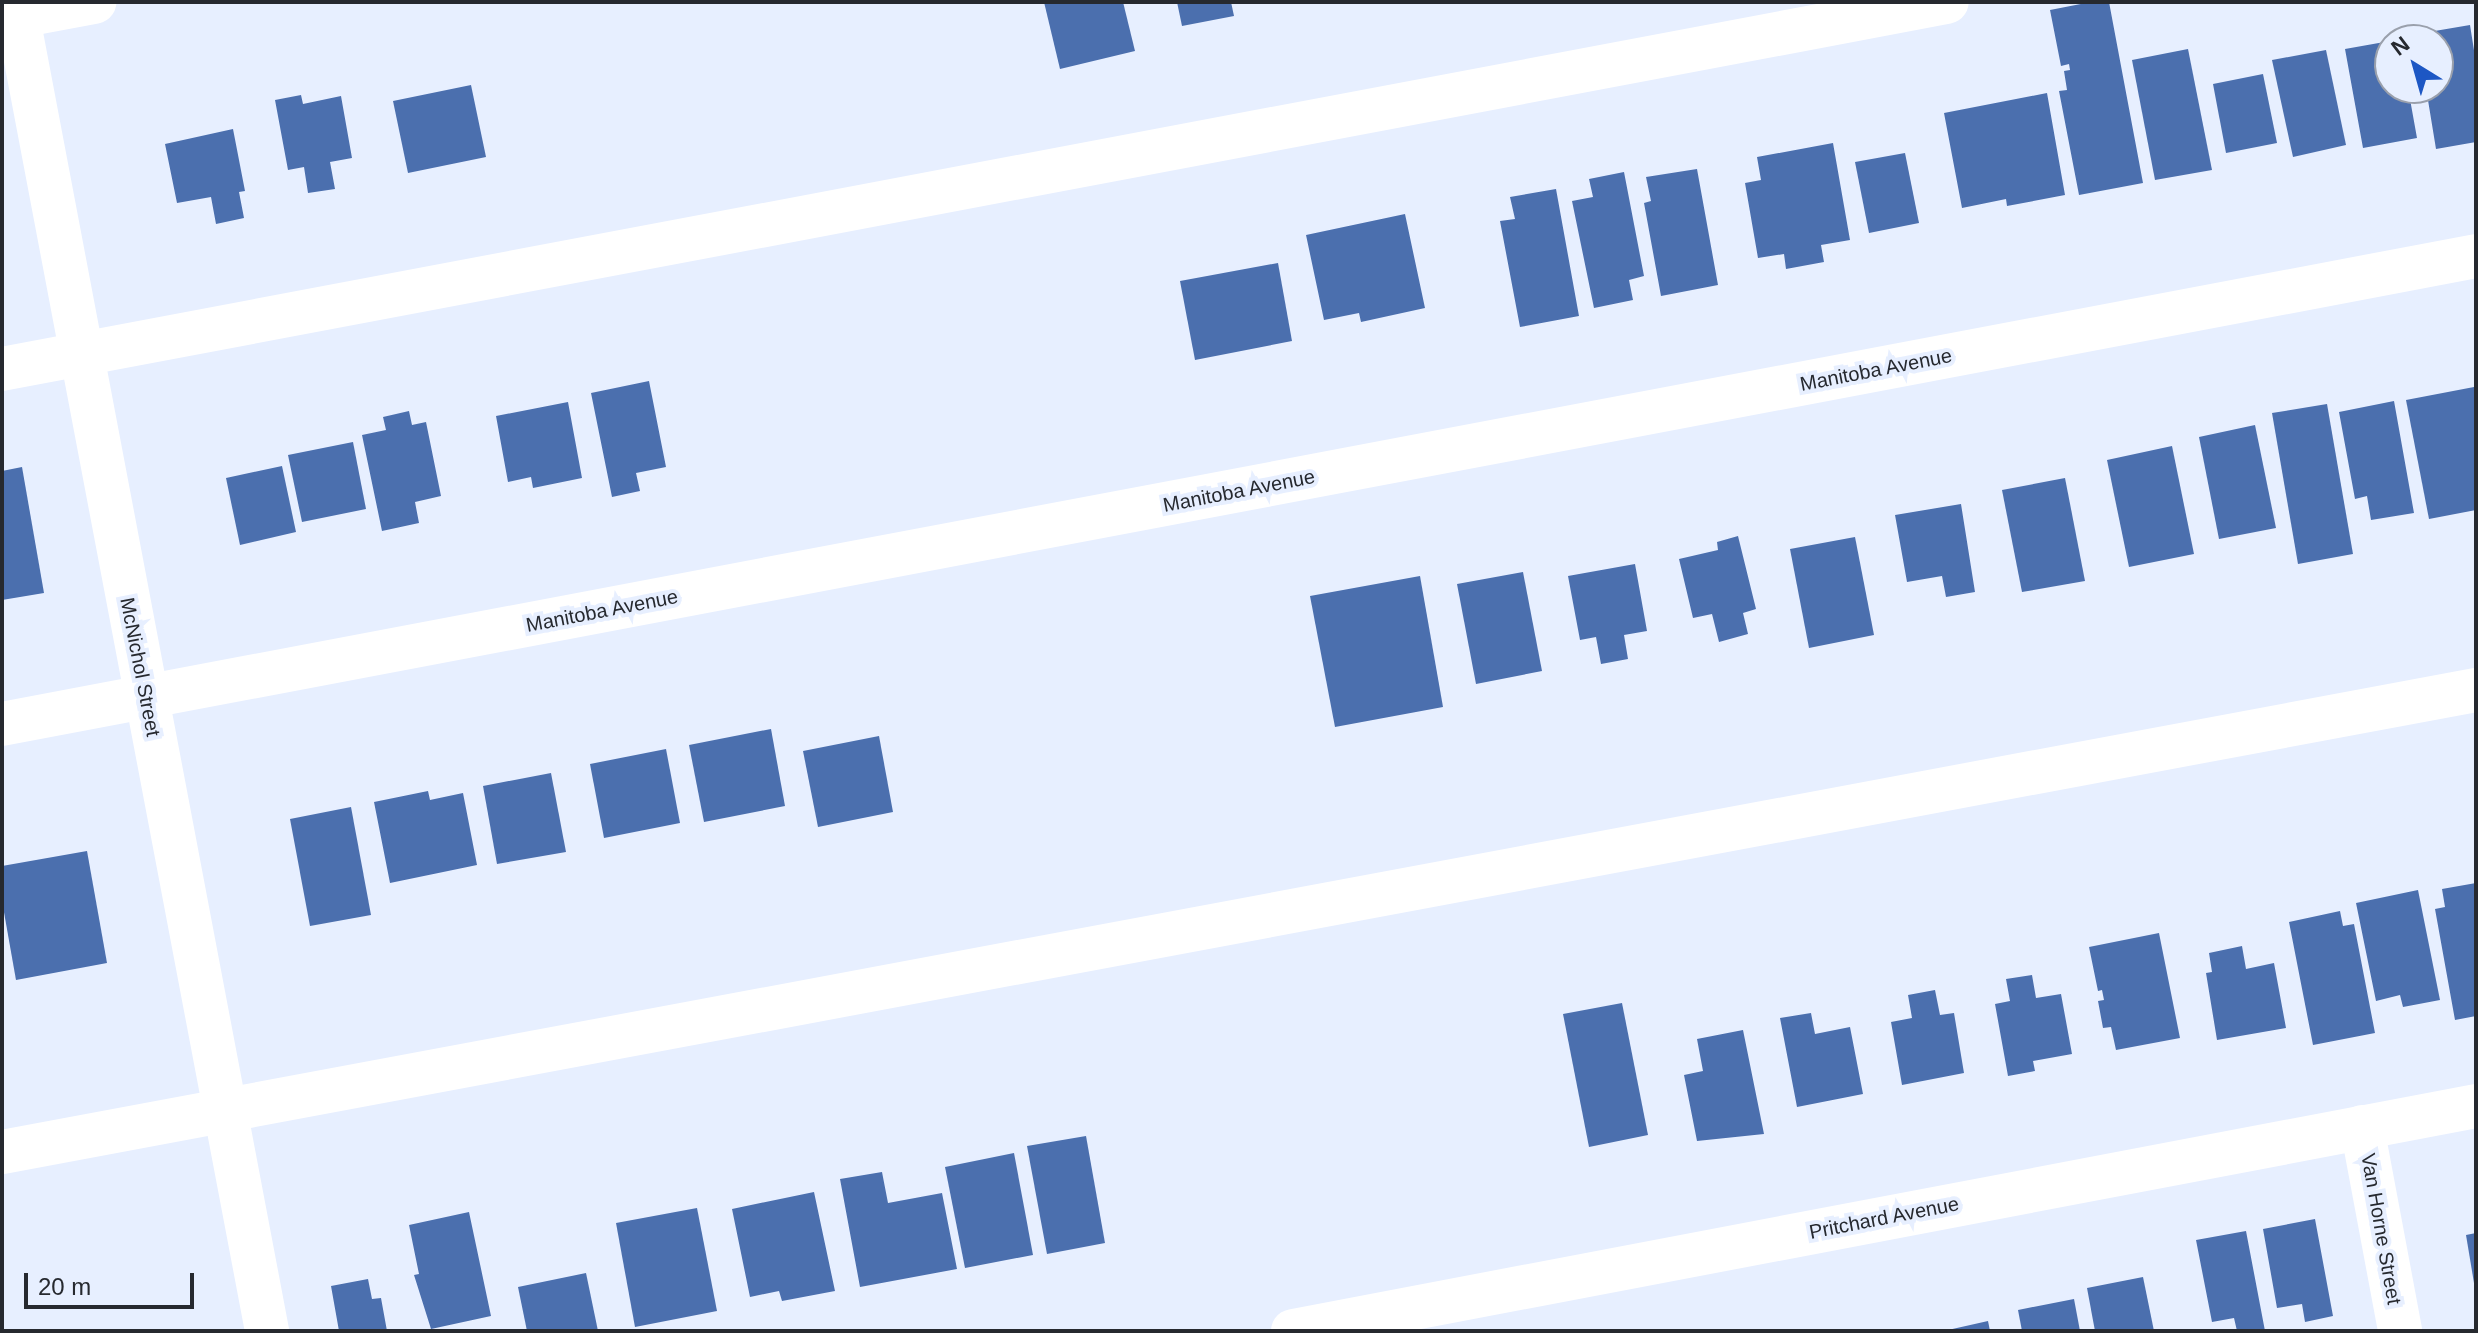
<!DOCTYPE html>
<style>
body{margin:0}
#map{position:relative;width:2478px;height:1333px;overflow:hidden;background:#e7efff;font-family:Arial,sans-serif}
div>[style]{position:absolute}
.building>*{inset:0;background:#4b6fae}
.minor>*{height:44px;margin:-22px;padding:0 22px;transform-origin:22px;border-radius:22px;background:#fff}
span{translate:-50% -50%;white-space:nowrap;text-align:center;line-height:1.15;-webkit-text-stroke:8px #e7efff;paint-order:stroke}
.street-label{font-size:20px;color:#26292f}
.frame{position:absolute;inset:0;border:4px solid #26292f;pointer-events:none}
.north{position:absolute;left:2374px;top:24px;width:80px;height:80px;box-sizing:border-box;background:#e7efff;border:2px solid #9aa0ac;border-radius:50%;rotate:323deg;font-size:22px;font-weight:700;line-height:32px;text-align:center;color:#26292f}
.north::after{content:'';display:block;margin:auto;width:28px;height:36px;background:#1d57c4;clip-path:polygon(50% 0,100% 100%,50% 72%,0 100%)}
.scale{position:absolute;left:24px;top:1273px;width:170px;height:36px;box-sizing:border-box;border:4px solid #26292f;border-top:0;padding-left:10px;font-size:24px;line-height:28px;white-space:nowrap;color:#26292f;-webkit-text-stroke:6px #e7efff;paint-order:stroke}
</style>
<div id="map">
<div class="building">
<i style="clip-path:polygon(1044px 2px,1123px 2px,1135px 51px,1060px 69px)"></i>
<i style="clip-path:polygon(1177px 2px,1231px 2px,1234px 16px,1182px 26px)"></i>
<i style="clip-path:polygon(2091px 2px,2109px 2px,2143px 183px,2079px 195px,2059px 91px,2067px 90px,2064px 71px,2070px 70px,2069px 64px,2061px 66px,2050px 10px)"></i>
<i style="clip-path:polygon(2470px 25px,2476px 63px,2476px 142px,2436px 149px,2426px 88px,2438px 88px,2438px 40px,2418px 40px,2417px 34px)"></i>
<i style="clip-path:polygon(2390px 41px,2390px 88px,2408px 88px,2417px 138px,2363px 148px,2345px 49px)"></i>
<i style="clip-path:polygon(2188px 49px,2212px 170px,2155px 180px,2132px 60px)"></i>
<i style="clip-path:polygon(2326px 50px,2346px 145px,2293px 157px,2272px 60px)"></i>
<i style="clip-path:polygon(2263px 74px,2277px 143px,2226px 153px,2213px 84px)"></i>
<i style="clip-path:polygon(471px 85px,486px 157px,408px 173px,393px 101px)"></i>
<i style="clip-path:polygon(2047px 93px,2065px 195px,2007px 206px,2006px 199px,1962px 208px,1944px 113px)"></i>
<i style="clip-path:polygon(301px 95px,303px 104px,341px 96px,352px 158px,330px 162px,335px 189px,308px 193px,304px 167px,288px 170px,275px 100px)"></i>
<i style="clip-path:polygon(233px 129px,245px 191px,239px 192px,244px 218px,216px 224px,211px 197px,177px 203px,165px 144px)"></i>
<i style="clip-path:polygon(1833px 143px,1850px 240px,1821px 245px,1824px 262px,1786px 269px,1784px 254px,1758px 258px,1745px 183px,1761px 180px,1757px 157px)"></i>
<i style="clip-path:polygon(1905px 153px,1919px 223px,1869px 233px,1855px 162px)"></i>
<i style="clip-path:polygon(1697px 169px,1718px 285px,1661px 296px,1644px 203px,1651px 201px,1646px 177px)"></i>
<i style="clip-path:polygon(1624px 172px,1644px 276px,1629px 280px,1633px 300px,1594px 308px,1572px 201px,1593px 197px,1589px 179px)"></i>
<i style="clip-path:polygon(1556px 189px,1579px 316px,1520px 327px,1500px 221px,1515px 219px,1510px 197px)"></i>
<i style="clip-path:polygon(1405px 214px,1425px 308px,1361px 322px,1359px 313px,1324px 320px,1306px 235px)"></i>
<i style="clip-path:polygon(1278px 263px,1292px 341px,1195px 360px,1180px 281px)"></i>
<i style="clip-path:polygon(649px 381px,666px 467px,636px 473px,640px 491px,612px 497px,591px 393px)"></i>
<i style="clip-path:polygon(2474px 387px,2476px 510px,2429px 519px,2406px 400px)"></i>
<i style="clip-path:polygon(2394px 401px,2414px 513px,2371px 520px,2367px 496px,2355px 499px,2339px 412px)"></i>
<i style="clip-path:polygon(568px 402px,582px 478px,533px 488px,531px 477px,508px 482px,496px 416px)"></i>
<i style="clip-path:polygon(2327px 404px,2353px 554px,2298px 564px,2272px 413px)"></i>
<i style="clip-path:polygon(409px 411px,412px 425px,426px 422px,441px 496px,415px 502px,419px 523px,382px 531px,362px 435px,386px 430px,383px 417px)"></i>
<i style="clip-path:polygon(2255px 425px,2276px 528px,2219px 539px,2199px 437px)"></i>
<i style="clip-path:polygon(353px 442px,366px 509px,302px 522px,288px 455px)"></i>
<i style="clip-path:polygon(2172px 446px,2194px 554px,2129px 567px,2107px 460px)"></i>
<i style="clip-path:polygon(282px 466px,296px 532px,240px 545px,226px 478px)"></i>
<i style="clip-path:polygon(22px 467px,44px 593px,2px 600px,2px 471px)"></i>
<i style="clip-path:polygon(2065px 478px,2085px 581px,2022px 592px,2002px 490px)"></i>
<i style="clip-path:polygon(1961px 504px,1975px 592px,1946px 597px,1942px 576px,1907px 582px,1895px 515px)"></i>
<i style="clip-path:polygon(1738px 536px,1756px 609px,1743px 613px,1748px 634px,1719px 642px,1712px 614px,1693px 618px,1679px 559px,1718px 550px,1717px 542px)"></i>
<i style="clip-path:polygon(1855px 537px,1874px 635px,1809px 648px,1790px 549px)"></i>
<i style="clip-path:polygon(1635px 564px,1647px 631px,1624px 635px,1628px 659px,1601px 664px,1596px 637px,1580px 640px,1568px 576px)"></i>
<i style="clip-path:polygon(1523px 572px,1542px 671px,1476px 684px,1457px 584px)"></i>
<i style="clip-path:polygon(1420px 576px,1443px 707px,1335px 727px,1310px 596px)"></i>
<i style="clip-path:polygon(771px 729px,785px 806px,704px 822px,689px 745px)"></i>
<i style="clip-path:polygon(879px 736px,893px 812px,818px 827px,803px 751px)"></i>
<i style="clip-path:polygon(666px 749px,680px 823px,604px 838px,590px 764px)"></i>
<i style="clip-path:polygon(551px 773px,566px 852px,497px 864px,483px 786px)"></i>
<i style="clip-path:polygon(428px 791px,430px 800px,463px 793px,477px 865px,390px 883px,374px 802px)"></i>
<i style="clip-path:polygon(351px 807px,371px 915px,310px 926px,290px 819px)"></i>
<i style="clip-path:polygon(87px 851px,107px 963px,16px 980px,2px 901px,2px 866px)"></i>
<i style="clip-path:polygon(2476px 883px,2476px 1016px,2455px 1020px,2435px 909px,2445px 907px,2442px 889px)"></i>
<i style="clip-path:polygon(2418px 890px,2440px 1000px,2403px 1007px,2400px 995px,2376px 1001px,2356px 903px)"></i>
<i style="clip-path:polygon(2340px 911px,2343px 926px,2354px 924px,2375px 1033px,2313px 1045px,2289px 922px)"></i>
<i style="clip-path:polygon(2159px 933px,2180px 1038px,2116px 1050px,2111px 1027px,2103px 1028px,2098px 1001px,2104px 1000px,2102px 990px,2098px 991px,2089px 947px)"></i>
<i style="clip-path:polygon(2242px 946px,2246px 969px,2274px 963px,2286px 1028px,2217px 1040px,2206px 973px,2212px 972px,2209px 953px)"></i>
<i style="clip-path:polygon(2032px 975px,2036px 998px,2061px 994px,2072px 1054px,2033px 1061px,2035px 1071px,2008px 1076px,1995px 1004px,2010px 1001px,2006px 979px)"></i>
<i style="clip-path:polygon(1935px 990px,1940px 1015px,1954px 1013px,1964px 1073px,1902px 1085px,1891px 1022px,1912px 1018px,1908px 995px)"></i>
<i style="clip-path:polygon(1622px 1003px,1648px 1135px,1589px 1147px,1563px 1014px)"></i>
<i style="clip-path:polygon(1811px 1013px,1815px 1034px,1850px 1027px,1863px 1094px,1797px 1107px,1780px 1018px)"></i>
<i style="clip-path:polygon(1743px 1030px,1764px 1134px,1697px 1141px,1684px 1075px,1703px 1071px,1697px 1039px)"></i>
<i style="clip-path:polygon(1086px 1136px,1105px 1243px,1047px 1254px,1027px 1146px)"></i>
<i style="clip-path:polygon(1014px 1153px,1033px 1255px,965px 1268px,945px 1167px)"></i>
<i style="clip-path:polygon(882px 1172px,888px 1203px,942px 1193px,957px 1269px,860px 1287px,840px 1179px)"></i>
<i style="clip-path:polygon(814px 1192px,835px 1291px,782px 1301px,779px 1291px,750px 1297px,732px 1209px)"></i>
<i style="clip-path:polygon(697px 1208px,717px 1311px,635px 1327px,616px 1223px)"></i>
<i style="clip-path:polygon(469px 1212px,491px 1316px,431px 1329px,414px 1275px,419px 1274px,409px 1225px)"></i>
<i style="clip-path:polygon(2315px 1219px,2333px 1316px,2305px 1322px,2302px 1304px,2277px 1308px,2263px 1229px)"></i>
<i style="clip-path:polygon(2246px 1231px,2265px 1331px,2237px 1331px,2234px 1318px,2212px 1322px,2196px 1240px)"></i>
<i style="clip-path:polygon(2476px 1233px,2476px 1283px,2474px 1283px,2466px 1235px)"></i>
<i style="clip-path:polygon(586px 1273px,598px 1331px,527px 1331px,518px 1287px)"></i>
<i style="clip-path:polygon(2143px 1277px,2154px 1331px,2095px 1331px,2087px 1288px)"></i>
<i style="clip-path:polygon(368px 1279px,372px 1299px,381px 1298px,387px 1331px,339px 1331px,331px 1286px)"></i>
<i style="clip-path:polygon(2074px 1299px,2080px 1331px,2022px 1331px,2018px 1310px)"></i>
<i style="clip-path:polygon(1988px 1321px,1990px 1331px,1948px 1331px,1948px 1330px)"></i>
</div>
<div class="minor">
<i style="left:15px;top:2px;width:1353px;rotate:79.26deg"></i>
<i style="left:2px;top:19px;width:94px;rotate:-10.5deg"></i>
<i style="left:2px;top:369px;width:1979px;rotate:-10.69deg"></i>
<i style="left:2px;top:724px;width:2518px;rotate:-10.71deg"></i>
<i style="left:2362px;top:1127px;width:208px;rotate:79.4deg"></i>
<i style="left:2px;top:1152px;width:2517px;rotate:-10.58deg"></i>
<i style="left:1293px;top:1331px;width:1204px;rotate:-10.77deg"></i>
</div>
<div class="street-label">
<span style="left:1876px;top:370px;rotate:-11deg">Manitoba Avenue</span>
<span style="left:1239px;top:491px;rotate:-11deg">Manitoba Avenue</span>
<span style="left:602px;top:611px;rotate:-11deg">Manitoba Avenue</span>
<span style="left:140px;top:667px;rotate:79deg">McNichol Street</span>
<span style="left:1884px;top:1218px;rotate:-11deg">Pritchard Avenue</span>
<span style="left:2381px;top:1229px;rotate:80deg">Van Horne Street</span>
</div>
<div class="frame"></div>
<div class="north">N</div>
<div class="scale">20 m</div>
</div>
